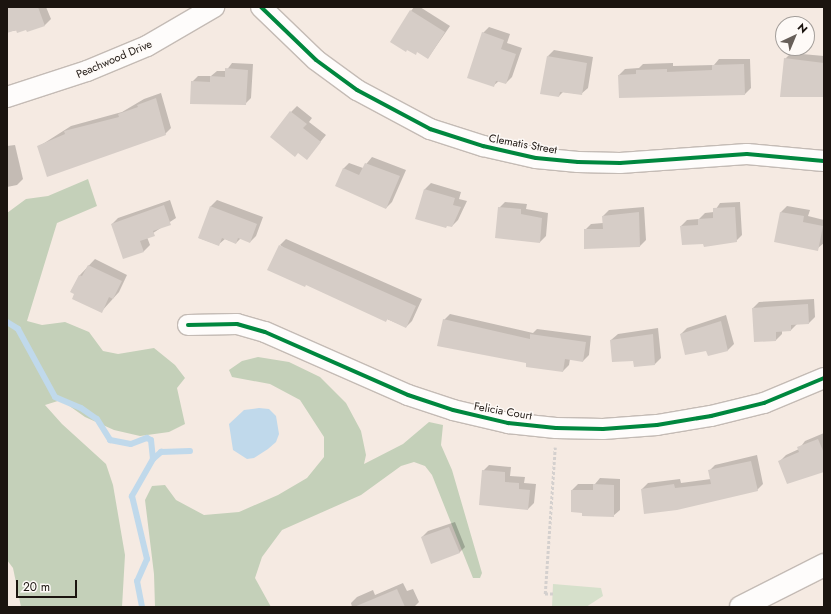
<!DOCTYPE html>
<style>
body{margin:0}
#map{position:relative;width:831px;height:614px;overflow:hidden;background:#f5eae2;font-family:Jost,sans-serif}
div>[style]{position:absolute}
.green>*{inset:0;background:#d6e0cb}
.forest>*{inset:0;background:#c4d0b9}
.water>*{inset:0;background:#c0d9eb}
.shadow>*{inset:0;background:#0003}
.stream>*{height:6px;margin:-3px;padding:0 3px;transform-origin:3px;border-radius:3px;background:#c0d9eb}
.building>*{inset:0;background:#d6cdc7}
.path>*{height:2.5px;margin-top:-1.25px;transform-origin:0;background:repeating-linear-gradient(90deg,#d4d0ce 0 3px,transparent 0 5px)}
.roads{filter:drop-shadow(1px 0 #c4bbb5) drop-shadow(-1px 0 #c4bbb5) drop-shadow(0 1px #c4bbb5) drop-shadow(0 -1px #c4bbb5)}
.street>*{height:20px;margin:-10px;padding:0 10px;transform-origin:10px;border-radius:10px;background:#fefcfb}
.secondary>*{height:22px;margin:-11px;padding:0 11px;transform-origin:11px;border-radius:11px;background:#fefcfb}
.cycleway>*{height:4px;margin:-2px;padding:0 2px;transform-origin:2px;border-radius:2px;background:#00873e}
span{translate:-50% -50%;white-space:nowrap;text-align:center;line-height:1.15;-webkit-text-stroke:3px #fefaf7;paint-order:stroke}
.street-label{font-size:11px;color:#1b140f}
.frame{position:absolute;inset:0;border:8px solid #1b140f;pointer-events:none}
.north{position:absolute;left:775px;top:16px;width:40px;height:40px;box-sizing:border-box;background:#fefaf7;border:1px solid #a39e9a;border-radius:50%;rotate:44deg;font-size:11px;font-weight:700;line-height:16px;text-align:center;color:#1b140f}
.north::after{content:'';display:block;margin:auto;width:14px;height:18px;background:#675f59;clip-path:polygon(50% 0,100% 100%,50% 72%,0 100%)}
.scale{position:absolute;left:16px;top:580px;width:61px;height:18px;box-sizing:border-box;border:2px solid #1b140f;border-top:0;padding-left:5px;font-size:12px;line-height:14px;white-space:nowrap;color:#1b140f;-webkit-text-stroke:3px #fefaf7;paint-order:stroke}
</style>
<div id="map">
<div class="green">
<i style="clip-path:polygon(553px 584px,601px 588px,603px 596px,586px 607px,552px 607px)"></i>
</div>
<div class="forest">
<i style="clip-path:polygon(88px 179px,97px 206px,57px 223px,27px 321px,42px 325px,65px 322px,89px 332px,103px 351px,118px 354px,154px 348px,175px 365px,185px 378px,177px 388px,185px 424px,169px 432px,140px 436px,114px 430px,85px 417px,61px 400px,45px 405px,62px 424px,106px 464px,113px 485px,125px 555px,122px 607px,21px 607px,13px 568px,7px 560px,7px 213px,26px 199px,48px 196px)"></i>
<i style="clip-path:polygon(258px 357px,289px 362px,320px 377px,346px 403px,361px 431px,366px 455px,364px 464px,403px 444px,429px 422px,443px 425px,441px 445px,452px 470px,482px 573px,480px 578px,473px 578px,432px 475px,425px 466px,414px 462px,401px 466px,361px 495px,282px 530px,262px 557px,255px 578px,271px 607px,155px 607px,154px 574px,145px 500px,152px 486px,165px 485px,176px 500px,204px 515px,239px 512px,278px 495px,307px 478px,324px 457px,324px 437px,300px 400px,270px 384px,232px 377px,229px 370px,242px 361px)"></i>
</div>
<div class="water">
<i style="clip-path:polygon(259px 408px,269px 409px,276px 416px,279px 434px,276px 442px,268px 449px,254px 458px,247px 459px,233px 450px,229px 424px,244px 410px)"></i>
</div>
<div class="shadow">
<i style="clip-path:polygon(7px 7px,46px 7px,51px 19px,45px 25px,7px 32px)"></i>
<i style="clip-path:polygon(414px 7px,420px 7px,450px 26px,428px 58px,411px 11px)"></i>
<i style="clip-path:polygon(489px 27px,510px 34px,507px 43px,522px 48px,512px 77px,506px 83px,499px 81px,493px 86px,483px 33px)"></i>
<i style="clip-path:polygon(554px 50px,593px 57px,588px 88px,581px 94px,563px 92px,559px 96px,548px 56px)"></i>
<i style="clip-path:polygon(791px 53px,824px 56px,824px 97px,785px 59px)"></i>
<i style="clip-path:polygon(719px 59px,750px 59px,751px 88px,745px 94px,620px 97px,619px 75px,625px 69px,639px 68px,643px 64px,673px 63px,673px 66px,714px 65px)"></i>
<i style="clip-path:polygon(232px 63px,253px 64px,251px 98px,245px 104px,192px 82px,198px 76px,211px 76px,217px 71px,226px 71px)"></i>
<i style="clip-path:polygon(161px 93px,171px 128px,165px 134px,38px 147px,71px 126px,122px 112px,144px 99px)"></i>
<i style="clip-path:polygon(297px 106px,312px 118px,309px 122px,326px 135px,307px 158px,298px 152px,291px 112px)"></i>
<i style="clip-path:polygon(15px 145px,23px 179px,17px 185px,7px 187px,7px 146px)"></i>
<i style="clip-path:polygon(372px 157px,406px 170px,392px 202px,386px 208px,343px 169px,349px 163px,363px 168px)"></i>
<i style="clip-path:polygon(431px 183px,461px 192px,459px 199px,467px 201px,458px 220px,452px 226px,416px 218px,425px 189px)"></i>
<i style="clip-path:polygon(170px 200px,176px 218px,147px 237px,150px 245px,144px 251px,124px 257px,112px 224px,118px 218px)"></i>
<i style="clip-path:polygon(217px 200px,263px 217px,256px 236px,250px 242px,241px 238px,236px 243px,225px 239px,218px 245px,199px 238px,211px 206px)"></i>
<i style="clip-path:polygon(505px 202px,527px 204px,526px 209px,548px 213px,546px 236px,540px 242px,499px 208px)"></i>
<i style="clip-path:polygon(740px 202px,742px 235px,736px 241px,704px 243px,681px 226px,687px 220px,699px 219px,705px 213px,714px 212px,720px 203px)"></i>
<i style="clip-path:polygon(787px 206px,810px 210px,808px 216px,824px 220px,824px 243px,818px 248px,776px 241px,781px 212px)"></i>
<i style="clip-path:polygon(644px 207px,646px 240px,640px 246px,585px 230px,591px 224px,603px 223px,603px 216px,609px 210px)"></i>
<i style="clip-path:polygon(286px 239px,422px 299px,412px 321px,406px 327px,387px 319px,386px 321px,280px 245px)"></i>
<i style="clip-path:polygon(95px 259px,127px 275px,119px 292px,101px 312px,71px 291px,80px 275px)"></i>
<i style="clip-path:polygon(814px 299px,815px 317px,809px 323px,797px 324px,791px 330px,782px 330px,782px 334px,776px 340px,753px 308px,759px 302px)"></i>
<i style="clip-path:polygon(450px 314px,533px 333px,537px 329px,591px 336px,589px 355px,583px 361px,570px 359px,569px 365px,563px 371px,528px 363px,444px 320px)"></i>
<i style="clip-path:polygon(726px 315px,734px 344px,728px 350px,707px 350px,681px 334px,687px 328px)"></i>
<i style="clip-path:polygon(658px 328px,661px 358px,655px 364px,634px 360px,611px 340px,618px 334px)"></i>
<i style="clip-path:polygon(824px 433px,824px 471px,780px 461px,786px 455px,799px 449px,805px 441px)"></i>
<i style="clip-path:polygon(757px 455px,763px 484px,757px 490px,645px 513px,642px 489px,648px 483px,680px 479px,681px 483px,711px 479px,709px 471px,715px 465px)"></i>
<i style="clip-path:polygon(489px 465px,511px 467px,510px 476px,525px 477px,524px 483px,536px 484px,534px 503px,528px 509px,483px 471px)"></i>
<i style="clip-path:polygon(600px 478px,620px 479px,620px 510px,613px 516px,572px 490px,578px 484px,595px 484px)"></i>
<i style="clip-path:polygon(455px 522px,465px 547px,459px 553px,422px 537px,428px 531px)"></i>
<i style="clip-path:polygon(403px 583px,407px 591px,413px 589px,419px 602px,414px 607px,352px 607px,351px 603px,357px 597px,373px 590px,375px 595px)"></i>
</div>
<div class="stream">
<i style="left:7px;top:322px;width:13px;rotate:32deg"></i>
<i style="left:18px;top:329px;width:77px;rotate:61.4deg"></i>
<i style="left:55px;top:397px;width:28px;rotate:23deg"></i>
<i style="left:81px;top:408px;width:19px;rotate:35deg"></i>
<i style="left:97px;top:419px;width:25px;rotate:58deg"></i>
<i style="left:110px;top:440px;width:21px;rotate:11deg"></i>
<i style="left:131px;top:444px;width:17px;rotate:-21deg"></i>
<i style="left:147px;top:438px;width:4px;rotate:27deg"></i>
<i style="left:151px;top:440px;width:19px;rotate:84deg"></i>
<i style="left:153px;top:459px;width:43px;rotate:119.6deg"></i>
<i style="left:132px;top:496px;width:65px;rotate:76.6deg"></i>
<i style="left:147px;top:559px;width:24px;rotate:114deg"></i>
<i style="left:137px;top:581px;width:26px;rotate:79deg"></i>
<i style="left:153px;top:459px;width:11px;rotate:-41deg"></i>
<i style="left:161px;top:452px;width:29px;rotate:-2deg"></i>
</div>
<div class="building">
<i style="clip-path:polygon(7px 7px,38px 7px,45px 26px,27px 32px,26px 30px,17px 33px,16px 30px,7px 33px)"></i>
<i style="clip-path:polygon(410px 10px,445px 32px,428px 59px,417px 52px,416px 55px,407px 50px,406px 52px,390px 42px)"></i>
<i style="clip-path:polygon(482px 32px,504px 40px,501px 49px,516px 54px,506px 84px,496px 81px,494px 87px,467px 78px)"></i>
<i style="clip-path:polygon(547px 56px,587px 63px,582px 95px,560px 92px,559px 97px,540px 94px)"></i>
<i style="clip-path:polygon(784px 58px,824px 63px,824px 97px,780px 97px)"></i>
<i style="clip-path:polygon(744px 64px,745px 95px,619px 98px,618px 75px,636px 74px,636px 70px,667px 69px,667px 72px,712px 70px,712px 65px)"></i>
<i style="clip-path:polygon(225px 68px,248px 70px,246px 105px,190px 104px,191px 81px,210px 82px,210px 76px,225px 77px)"></i>
<i style="clip-path:polygon(156px 98px,166px 135px,47px 177px,37px 146px,65px 134px,64px 131px,119px 117px,118px 114px,138px 107px,137px 105px)"></i>
<i style="clip-path:polygon(290px 111px,307px 124px,303px 128px,321px 142px,307px 160px,298px 153px,295px 157px,270px 137px)"></i>
<i style="clip-path:polygon(365px 163px,400px 176px,386px 209px,335px 186px,343px 168px,359px 175px)"></i>
<i style="clip-path:polygon(424px 189px,455px 198px,453px 205px,461px 207px,452px 227px,447px 226px,446px 228px,415px 219px)"></i>
<i style="clip-path:polygon(164px 205px,171px 225px,153px 231px,155px 236px,140px 241px,144px 252px,123px 259px,111px 224px)"></i>
<i style="clip-path:polygon(210px 206px,257px 224px,250px 243px,238px 238px,236px 244px,222px 238px,219px 246px,198px 238px)"></i>
<i style="clip-path:polygon(498px 207px,521px 209px,521px 214px,542px 218px,540px 243px,495px 238px)"></i>
<i style="clip-path:polygon(735px 207px,737px 242px,704px 247px,703px 244px,682px 245px,680px 226px,698px 225px,698px 219px,713px 218px,713px 208px)"></i>
<i style="clip-path:polygon(639px 212px,640px 247px,584px 249px,584px 229px,603px 229px,602px 216px)"></i>
<i style="clip-path:polygon(780px 212px,804px 216px,803px 222px,823px 226px,818px 251px,774px 242px)"></i>
<i style="clip-path:polygon(279px 245px,416px 306px,406px 328px,387px 319px,386px 322px,306px 285px,305px 287px,267px 270px)"></i>
<i style="clip-path:polygon(88px 265px,122px 281px,113px 299px,109px 297px,102px 313px,72px 299px,74px 294px,70px 292px,79px 275px,82px 276px)"></i>
<i style="clip-path:polygon(808px 304px,809px 324px,791px 325px,791px 331px,776px 332px,776px 341px,754px 342px,752px 308px)"></i>
<i style="clip-path:polygon(443px 319px,530px 339px,530px 334px,586px 342px,583px 362px,565px 359px,563px 372px,526px 367px,526px 363px,437px 346px)"></i>
<i style="clip-path:polygon(721px 321px,728px 351px,708px 356px,706px 351px,685px 355px,680px 334px)"></i>
<i style="clip-path:polygon(653px 334px,655px 365px,634px 367px,633px 361px,612px 362px,610px 340px)"></i>
<i style="clip-path:polygon(818px 439px,824px 453px,824px 472px,787px 484px,778px 461px,799px 452px,797px 447px)"></i>
<i style="clip-path:polygon(751px 461px,758px 491px,677px 510px,644px 514px,641px 489px,674px 484px,675px 488px,711px 484px,708px 470px)"></i>
<i style="clip-path:polygon(482px 470px,505px 472px,505px 482px,519px 483px,519px 489px,530px 490px,528px 510px,479px 505px)"></i>
<i style="clip-path:polygon(593px 484px,614px 485px,614px 517px,582px 516px,582px 513px,571px 512px,571px 490px,593px 490px)"></i>
<i style="clip-path:polygon(449px 527px,460px 553px,431px 564px,421px 537px)"></i>
<i style="clip-path:polygon(397px 589px,405px 607px,354px 607px)"></i>
</div>
<div class="path">
<i style="left:553px;top:594px;width:8px;rotate:180deg"></i>
<i style="left:545px;top:594px;width:147px;rotate:-86.1deg"></i>
</div>
<div class="roads">
<div class="street">
<i style="left:261px;top:7px;width:76px;rotate:43.9deg"></i>
<i style="left:316px;top:60px;width:51px;rotate:36.2deg"></i>
<i style="left:357px;top:90px;width:83px;rotate:28.1deg"></i>
<i style="left:430px;top:129px;width:56px;rotate:17.8deg"></i>
<i style="left:483px;top:146px;width:54px;rotate:12.8deg"></i>
<i style="left:536px;top:158px;width:42px;rotate:5.4deg"></i>
<i style="left:578px;top:162px;width:42px;rotate:1.4deg"></i>
<i style="left:620px;top:163px;width:127px;rotate:-4.1deg"></i>
<i style="left:747px;top:154px;width:77px;rotate:5.2deg"></i>
<i style="left:7px;top:97px;width:84px;rotate:-18deg"></i>
<i style="left:87px;top:71px;width:65px;rotate:-22.6deg"></i>
<i style="left:147px;top:46px;width:78px;rotate:-30.2deg"></i>
<i style="left:188px;top:325px;width:49px;rotate:-1.2deg"></i>
<i style="left:237px;top:324px;width:29px;rotate:16deg"></i>
<i style="left:265px;top:332px;width:156px;rotate:23.8deg"></i>
<i style="left:408px;top:395px;width:47px;rotate:18.4deg"></i>
<i style="left:453px;top:410px;width:57px;rotate:13.3deg"></i>
<i style="left:508px;top:423px;width:48px;rotate:5.9deg"></i>
<i style="left:556px;top:428px;width:47px;rotate:1.2deg"></i>
<i style="left:603px;top:429px;width:54px;rotate:-4.2deg"></i>
<i style="left:657px;top:425px;width:55px;rotate:-9.5deg"></i>
<i style="left:711px;top:416px;width:55px;rotate:-13.8deg"></i>
<i style="left:764px;top:403px;width:65px;rotate:-22.6deg"></i>
</div>
<div class="secondary">
<i style="left:741px;top:607px;width:93px;rotate:-26.8deg"></i>
</div>
</div>
<div class="cycleway">
<i style="left:261px;top:7px;width:76px;rotate:43.9deg"></i>
<i style="left:316px;top:60px;width:51px;rotate:36.2deg"></i>
<i style="left:357px;top:90px;width:83px;rotate:28.1deg"></i>
<i style="left:430px;top:129px;width:56px;rotate:17.8deg"></i>
<i style="left:483px;top:146px;width:54px;rotate:12.8deg"></i>
<i style="left:536px;top:158px;width:42px;rotate:5.4deg"></i>
<i style="left:578px;top:162px;width:42px;rotate:1.4deg"></i>
<i style="left:620px;top:163px;width:127px;rotate:-4.1deg"></i>
<i style="left:747px;top:154px;width:77px;rotate:5.2deg"></i>
<i style="left:188px;top:325px;width:49px;rotate:-1.2deg"></i>
<i style="left:237px;top:324px;width:29px;rotate:16deg"></i>
<i style="left:265px;top:332px;width:156px;rotate:23.8deg"></i>
<i style="left:408px;top:395px;width:47px;rotate:18.4deg"></i>
<i style="left:453px;top:410px;width:57px;rotate:13.3deg"></i>
<i style="left:508px;top:423px;width:48px;rotate:5.9deg"></i>
<i style="left:556px;top:428px;width:47px;rotate:1.2deg"></i>
<i style="left:603px;top:429px;width:54px;rotate:-4.2deg"></i>
<i style="left:657px;top:425px;width:55px;rotate:-9.5deg"></i>
<i style="left:711px;top:416px;width:55px;rotate:-13.8deg"></i>
<i style="left:764px;top:403px;width:65px;rotate:-22.6deg"></i>
</div>
<div class="street-label">
<span style="left:114px;top:59px;rotate:-23deg">Peachwood Drive</span>
<span style="left:523px;top:144px;rotate:10deg">Clematis Street</span>
<span style="left:503px;top:411px;rotate:10deg">Felicia Court</span>
</div>
<div class="frame"></div>
<div class="north">N</div>
<div class="scale">20 m</div>
</div>
